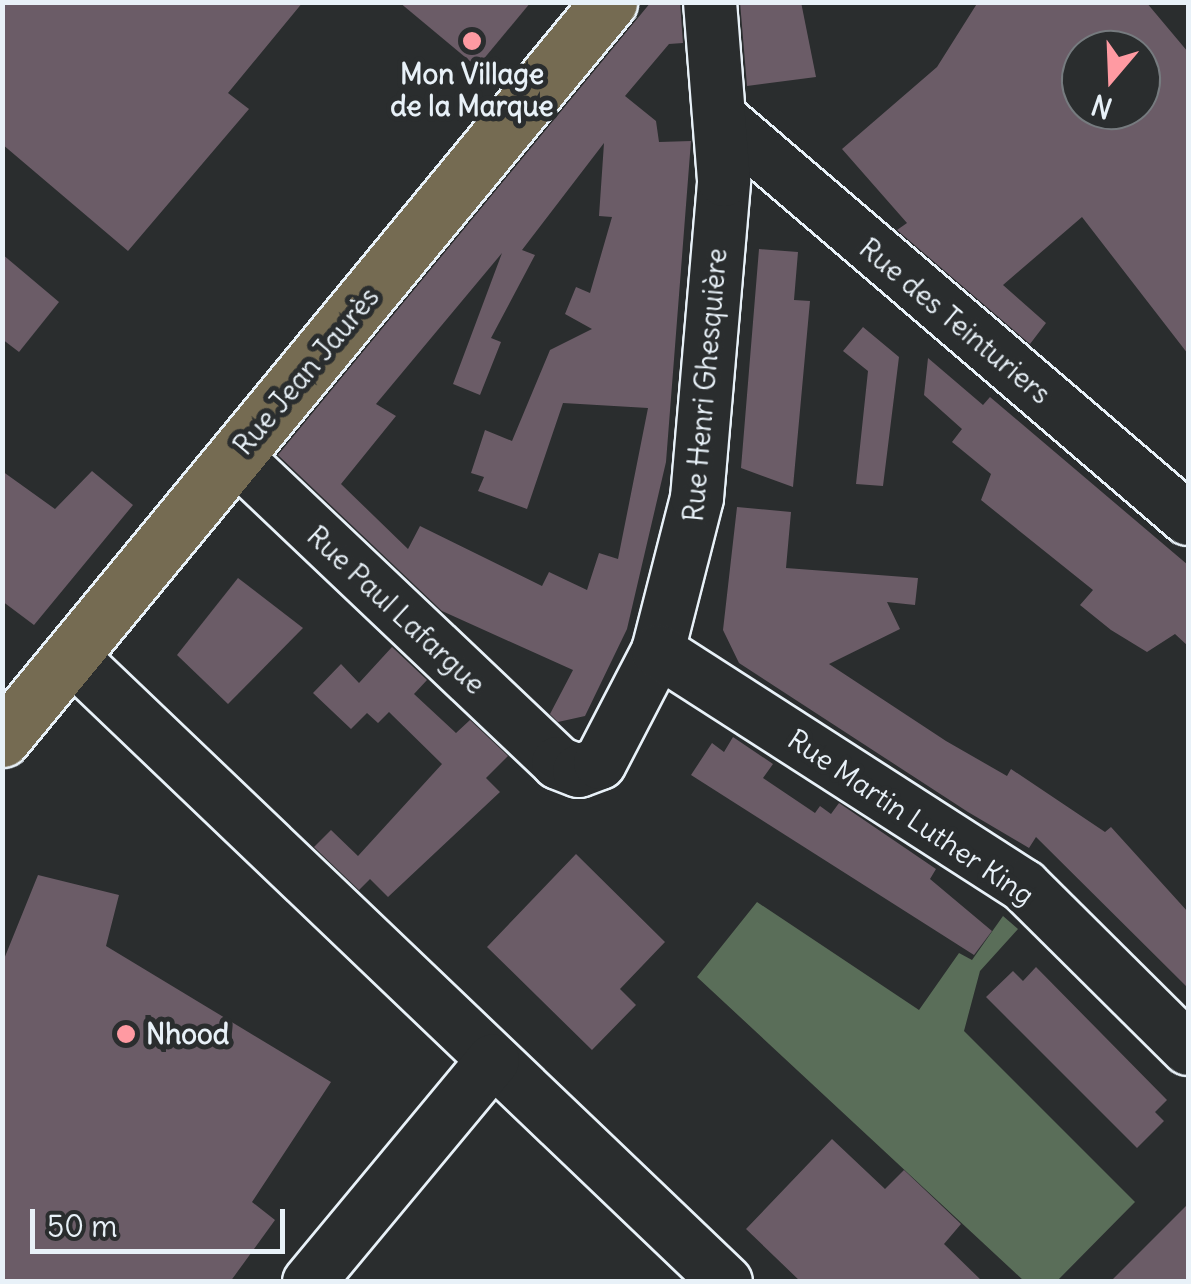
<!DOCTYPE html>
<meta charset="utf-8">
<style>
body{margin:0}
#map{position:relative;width:1191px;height:1284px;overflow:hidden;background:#2a2d2e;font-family:Delius,sans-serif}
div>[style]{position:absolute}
.green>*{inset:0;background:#5a6e59}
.building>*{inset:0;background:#6b5c67}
.roads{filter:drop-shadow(2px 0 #e8f1f8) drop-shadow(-2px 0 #e8f1f8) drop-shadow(0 2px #e8f1f8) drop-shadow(0 -2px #e8f1f8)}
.minor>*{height:52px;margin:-26px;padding:0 26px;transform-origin:26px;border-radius:26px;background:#2a2d2e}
.major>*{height:55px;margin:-27.5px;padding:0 27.5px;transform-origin:27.5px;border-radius:27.5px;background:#756b52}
.dots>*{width:28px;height:28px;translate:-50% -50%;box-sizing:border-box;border:5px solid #2a2d2e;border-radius:50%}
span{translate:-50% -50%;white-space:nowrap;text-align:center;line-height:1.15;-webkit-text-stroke:10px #2a2d2e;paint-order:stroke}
.poi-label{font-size:28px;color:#e8f1f8;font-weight:700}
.left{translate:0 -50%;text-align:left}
.street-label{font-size:28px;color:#e8f1f8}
.frame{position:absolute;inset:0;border:5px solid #e8f1f8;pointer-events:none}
.north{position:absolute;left:1061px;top:30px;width:100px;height:100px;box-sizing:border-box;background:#2a2d2e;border:2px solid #767b7f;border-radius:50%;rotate:199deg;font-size:28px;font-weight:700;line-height:40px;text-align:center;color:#e8f1f8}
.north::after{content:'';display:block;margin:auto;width:35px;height:45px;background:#ff9aa2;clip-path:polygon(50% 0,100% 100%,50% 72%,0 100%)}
.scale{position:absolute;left:30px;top:1209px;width:255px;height:45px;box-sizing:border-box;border:5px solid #e8f1f8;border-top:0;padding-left:12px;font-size:30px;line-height:35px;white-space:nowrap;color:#e8f1f8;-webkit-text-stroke:8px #2a2d2e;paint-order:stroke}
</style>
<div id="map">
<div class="green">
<i style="clip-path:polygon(757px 902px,919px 1010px,959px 953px,972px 960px,1003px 916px,1018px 929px,980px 971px,964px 1031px,1135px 1202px,1057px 1281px,1024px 1281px,697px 977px)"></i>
</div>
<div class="building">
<i style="clip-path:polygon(2px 2px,303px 2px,228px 93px,249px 109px,128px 251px,2px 144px)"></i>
<i style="clip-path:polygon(399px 2px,531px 2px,477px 67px)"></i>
<i style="clip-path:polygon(evenodd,651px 2px,680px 2px,683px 43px,669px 44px,625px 96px,656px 121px,659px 142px,691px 141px,666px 462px,627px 629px,585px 716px,558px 722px,550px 714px,573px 670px,442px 611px,278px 455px,651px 2px,604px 143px,599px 216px,612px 217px,590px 293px,576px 287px,565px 314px,592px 329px,550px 350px,512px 441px,485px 430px,471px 473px,484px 477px,478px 491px,527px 509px,563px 403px,648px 408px,618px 559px,599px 553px,587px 590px,549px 572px,542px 586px,420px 526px,408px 549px,341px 484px,396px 416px,376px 404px,502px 253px,453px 384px,480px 395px,501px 342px,491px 338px,535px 255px,522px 250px,604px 143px)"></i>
<i style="clip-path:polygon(740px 2px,801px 2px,816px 77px,747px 86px)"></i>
<i style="clip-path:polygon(evenodd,978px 2px,1146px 2px,1188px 52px,1188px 354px,1082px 217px,1003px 285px,1046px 323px,1030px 344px,897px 230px,907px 223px,842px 149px,937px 67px,978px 2px,1081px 50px,1141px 50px,1141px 110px,1081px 110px,1081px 50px)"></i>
<i style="clip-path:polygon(759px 249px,798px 252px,794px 300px,810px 301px,793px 487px,741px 468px)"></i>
<i style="clip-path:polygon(2px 254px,59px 302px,19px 352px,2px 339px)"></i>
<i style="clip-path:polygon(863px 327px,899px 357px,883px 486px,856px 484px,868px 371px,843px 351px)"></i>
<i style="clip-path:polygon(928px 358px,983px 405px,990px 397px,1188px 565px,1188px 646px,1175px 634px,1147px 652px,1111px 630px,1080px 605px,1093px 590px,981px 500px,991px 474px,952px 442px,962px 429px,924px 395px)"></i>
<i style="clip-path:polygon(2px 471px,55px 509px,92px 471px,133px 505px,34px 625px,2px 601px)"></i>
<i style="clip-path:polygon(737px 507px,791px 512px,786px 568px,918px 578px,915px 605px,887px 602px,900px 629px,829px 664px,946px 741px,1007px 776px,1011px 769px,1105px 832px,1111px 827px,1188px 912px,1188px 988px,1036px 837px,1029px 848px,968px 812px,739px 663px,723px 630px)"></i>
<i style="clip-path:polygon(238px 578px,303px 628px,228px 704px,177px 655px)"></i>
<i style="clip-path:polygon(392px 647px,427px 680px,414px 694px,456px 733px,470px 720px,508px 756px,486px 778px,500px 792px,388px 897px,370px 879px,359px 890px,314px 847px,331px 830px,358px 856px,442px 764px,389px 712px,378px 723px,367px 713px,351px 729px,313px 693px,341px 664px,359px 683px)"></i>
<i style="clip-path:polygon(733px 737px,773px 764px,763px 778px,815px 813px,820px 806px,831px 814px,839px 803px,936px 869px,930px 879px,992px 931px,974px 955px,691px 775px,712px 743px,724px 752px)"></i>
<i style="clip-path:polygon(576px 854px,665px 942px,620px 989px,636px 1005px,592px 1050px,487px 947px)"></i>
<i style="clip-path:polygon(38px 875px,119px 895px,106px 946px,331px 1082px,252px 1202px,275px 1220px,230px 1282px,2px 1282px,2px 964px)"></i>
<i style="clip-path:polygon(1036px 967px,1167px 1100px,1155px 1112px,1164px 1121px,1137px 1148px,986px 997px,1013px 971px,1023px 981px)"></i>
<i style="clip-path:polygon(832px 1139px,885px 1189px,904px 1170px,961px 1224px,944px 1244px,983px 1282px,801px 1282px,746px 1229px)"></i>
<i style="clip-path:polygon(1188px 1204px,1188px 1282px,1110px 1282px)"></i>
</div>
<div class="roads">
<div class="minor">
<i style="left:724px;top:121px;width:611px;rotate:40.62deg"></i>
<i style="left:235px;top:456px;width:446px;rotate:43.5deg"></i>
<i style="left:558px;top:763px;width:22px;rotate:21deg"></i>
<i style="left:579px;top:771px;width:22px;rotate:-21deg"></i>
<i style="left:600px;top:763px;width:126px;rotate:-62.6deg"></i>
<i style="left:658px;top:651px;width:158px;rotate:-75.7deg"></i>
<i style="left:697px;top:498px;width:319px;rotate:-85.1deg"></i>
<i style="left:724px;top:180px;width:179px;rotate:-94.5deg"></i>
<i style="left:658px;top:651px;width:435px;rotate:32.7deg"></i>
<i style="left:1024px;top:886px;width:231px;rotate:44.8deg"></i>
<i style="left:71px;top:656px;width:906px;rotate:43.7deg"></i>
<i style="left:309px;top:1282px;width:288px;rotate:-50.3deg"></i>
</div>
<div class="major">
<i style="left:2px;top:739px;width:955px;rotate:-50.52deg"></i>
</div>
</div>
<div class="dots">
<i style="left:472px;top:41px;background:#ff9aa2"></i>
<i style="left:126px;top:1034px;background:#ff9aa2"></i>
</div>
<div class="poi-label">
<span style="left:472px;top:90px">Mon Village<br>de la Marque</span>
<span class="left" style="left:146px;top:1034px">Nhood</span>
</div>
<div class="street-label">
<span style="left:955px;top:321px;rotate:40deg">Rue des Teinturiers</span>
<span style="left:306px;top:371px;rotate:-50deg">Rue Jean Jaurès</span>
<span style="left:705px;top:385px;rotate:-85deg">Rue Henri Ghesquière</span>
<span style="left:396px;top:610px;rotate:43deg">Rue Paul Lafargue</span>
<span style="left:911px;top:817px;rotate:34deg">Rue Martin Luther King</span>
</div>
<div class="frame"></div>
<div class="north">N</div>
<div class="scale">50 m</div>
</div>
